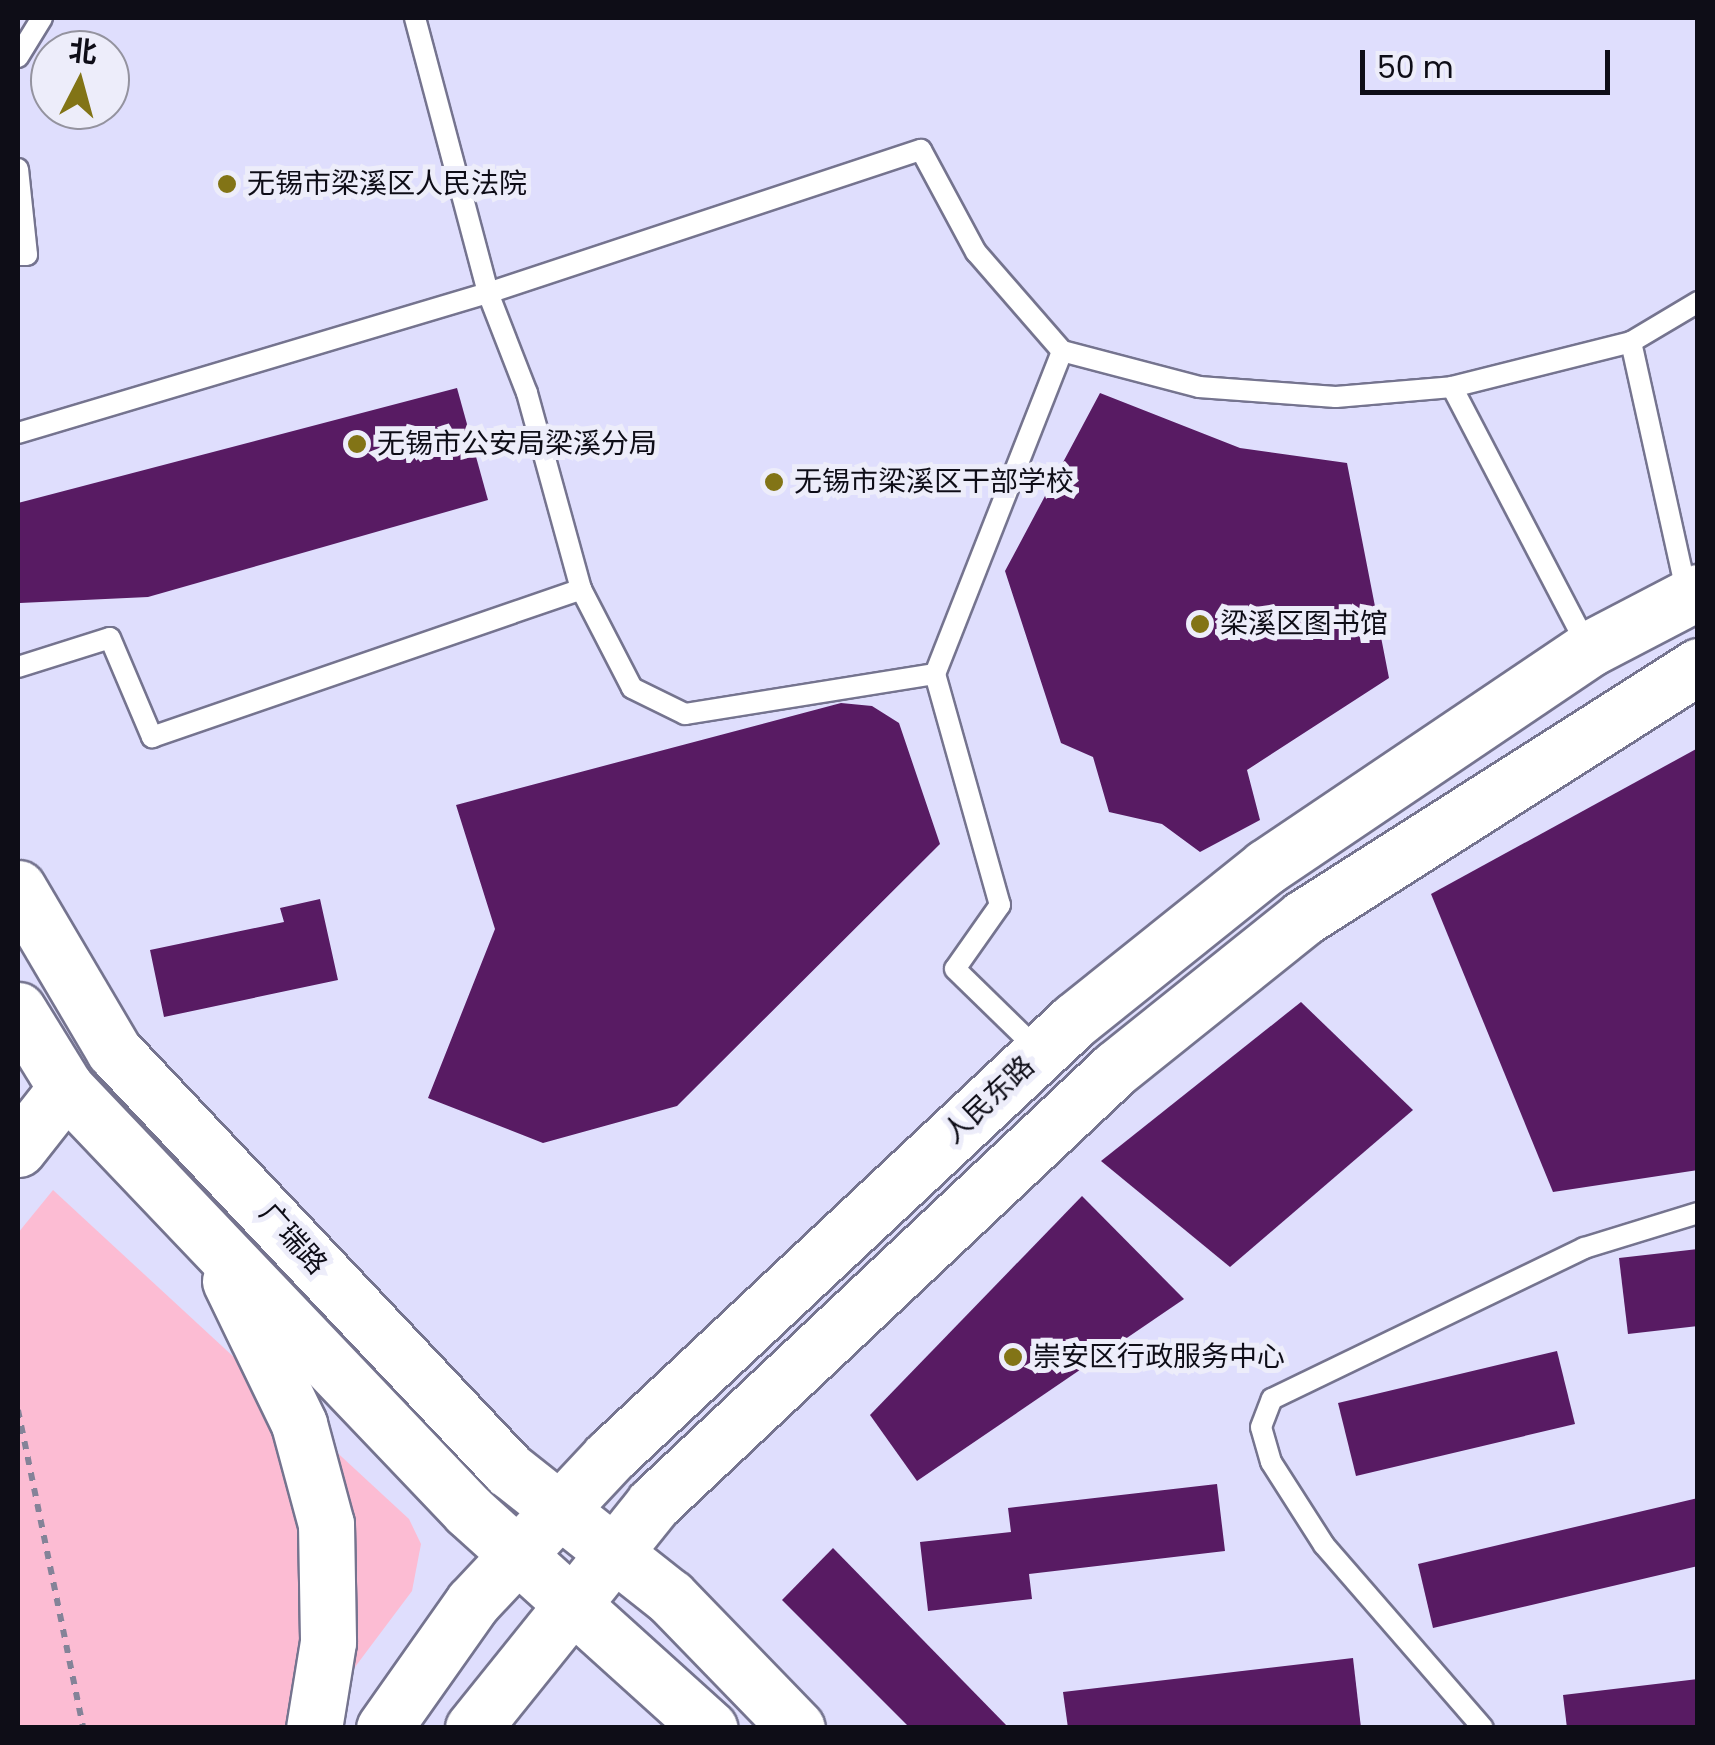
<!DOCTYPE html>
<meta charset="utf-8">
<style>
body{margin:0}
#map{position:relative;width:1715px;height:1745px;overflow:hidden;background:#dfdefd;font-family:Poppins,"Noto Sans SC",sans-serif}
div>[style]{position:absolute}
.green>*{inset:0;background:#fcbcd3}
.building>*{inset:0;background:#581b63}
.path>*{height:6px;margin-top:-3px;transform-origin:0;background:repeating-linear-gradient(90deg,#848398 0 8px,transparent 0 16px)}
.roads{filter:drop-shadow(2px 0 #75748f) drop-shadow(-2px 0 #75748f) drop-shadow(0 2px #75748f) drop-shadow(0 -2px #75748f)}
.lane>*{height:20px;margin:-10px;padding:0 10px;transform-origin:10px;border-radius:10px;background:#fff}
.secondary>*{height:55px;margin:-27.5px;padding:0 27.5px;transform-origin:27.5px;border-radius:27.5px;background:#fff}
.dots>*{width:28px;height:28px;translate:-50% -50%;box-sizing:border-box;border:5px solid #ededfa;border-radius:50%}
span{translate:-50% -50%;white-space:nowrap;text-align:center;line-height:1.15;-webkit-text-stroke:10px #ededfa;paint-order:stroke}
.poi-label{font-size:28px;color:#0e0d17}
.left{translate:0 -50%;text-align:left}
.street-label{font-size:28px;color:#0e0d17}
.frame{position:absolute;inset:0;border:20px solid #0e0d17;pointer-events:none}
.north{position:absolute;left:30px;top:30px;width:100px;height:100px;box-sizing:border-box;background:#ededfa;border:2px solid #94939f;border-radius:50%;rotate:6deg;font-size:28px;font-weight:700;line-height:40px;text-align:center;color:#0e0d17}
.north::after{content:'';display:block;margin:auto;width:35px;height:45px;background:#827416;clip-path:polygon(50% 0,100% 100%,50% 72%,0 100%)}
.scale{position:absolute;left:1360px;top:50px;width:250px;height:45px;box-sizing:border-box;border:5px solid #0e0d17;border-top:0;padding-left:12px;font-size:30px;line-height:35px;white-space:nowrap;color:#0e0d17;-webkit-text-stroke:8px #ededfa;paint-order:stroke}
</style>
<div id="map">
<div class="green">
<i style="clip-path:polygon(53px 1190px,409px 1519px,421px 1544px,412px 1591px,310px 1727px,18px 1728px,18px 1233px)"></i>
</div>
<div class="building">
<i style="clip-path:polygon(457px 388px,488px 500px,148px 597px,20px 603px,18px 503px)"></i>
<i style="clip-path:polygon(1100px 393px,1240px 448px,1347px 463px,1389px 678px,1247px 770px,1260px 820px,1200px 852px,1162px 824px,1109px 812px,1093px 757px,1061px 743px,1005px 571px)"></i>
<i style="clip-path:polygon(841px 703px,872px 706px,899px 723px,940px 844px,677px 1106px,543px 1143px,428px 1098px,495px 929px,456px 805px)"></i>
<i style="clip-path:polygon(1698px 748px,1698px 1170px,1553px 1192px,1431px 894px)"></i>
<i style="clip-path:polygon(320px 899px,338px 980px,164px 1017px,150px 950px,284px 922px,280px 908px)"></i>
<i style="clip-path:polygon(1301px 1002px,1413px 1110px,1230px 1267px,1101px 1161px)"></i>
<i style="clip-path:polygon(1082px 1196px,1184px 1299px,917px 1481px,870px 1415px)"></i>
<i style="clip-path:polygon(1698px 1249px,1698px 1326px,1628px 1334px,1619px 1258px)"></i>
<i style="clip-path:polygon(1557px 1351px,1575px 1424px,1356px 1476px,1338px 1403px)"></i>
<i style="clip-path:polygon(1217px 1484px,1225px 1551px,1029px 1574px,1032px 1599px,928px 1611px,920px 1542px,1011px 1532px,1008px 1508px)"></i>
<i style="clip-path:polygon(1698px 1498px,1698px 1566px,1433px 1628px,1418px 1564px)"></i>
<i style="clip-path:polygon(833px 1548px,1009px 1728px,910px 1728px,782px 1600px)"></i>
<i style="clip-path:polygon(1353px 1658px,1361px 1728px,1068px 1728px,1063px 1692px)"></i>
<i style="clip-path:polygon(1698px 1679px,1698px 1728px,1567px 1728px,1563px 1695px)"></i>
</div>
<div class="path">
<i style="left:18px;top:1410px;width:325px;rotate:78.4deg"></i>
</div>
<div class="roads">
<div class="lane">
<i style="left:415px;top:18px;width:285px;rotate:75.1deg"></i>
<i style="left:488px;top:293px;width:456px;rotate:-18.3deg"></i>
<i style="left:921px;top:150px;width:116px;rotate:61.7deg"></i>
<i style="left:976px;top:252px;width:131px;rotate:49deg"></i>
<i style="left:1062px;top:351px;width:142px;rotate:14.7deg"></i>
<i style="left:1199px;top:387px;width:137px;rotate:4.2deg"></i>
<i style="left:1336px;top:397px;width:116px;rotate:-4.9deg"></i>
<i style="left:1452px;top:387px;width:293px;rotate:62.4deg"></i>
<i style="left:18px;top:57px;width:46px;rotate:-58.4deg"></i>
<i style="left:18px;top:169px;width:86px;rotate:84deg"></i>
<i style="left:27px;top:255px;width:9px;rotate:180deg"></i>
<i style="left:1631px;top:342px;width:78px;rotate:-30.8deg"></i>
<i style="left:1452px;top:387px;width:185px;rotate:-14.1deg"></i>
<i style="left:1631px;top:342px;width:258px;rotate:77.5deg"></i>
<i style="left:18px;top:433px;width:490px;rotate:-16.6deg"></i>
<i style="left:488px;top:293px;width:107px;rotate:68.7deg"></i>
<i style="left:527px;top:393px;width:203px;rotate:74.6deg"></i>
<i style="left:581px;top:589px;width:111px;rotate:62.7deg"></i>
<i style="left:632px;top:688px;width:59px;rotate:26.1deg"></i>
<i style="left:685px;top:714px;width:253px;rotate:-9.1deg"></i>
<i style="left:935px;top:674px;width:240px;rotate:74.3deg"></i>
<i style="left:1000px;top:905px;width:78px;rotate:125.1deg"></i>
<i style="left:955px;top:969px;width:117px;rotate:44.3deg"></i>
<i style="left:18px;top:667px;width:96px;rotate:-17.5deg"></i>
<i style="left:110px;top:638px;width:108px;rotate:67deg"></i>
<i style="left:152px;top:737px;width:454px;rotate:-19deg"></i>
<i style="left:935px;top:674px;width:347px;rotate:-68.5deg"></i>
<i style="left:1483px;top:1728px;width:242px;rotate:-131deg"></i>
<i style="left:1324px;top:1545px;width:98px;rotate:-122.6deg"></i>
<i style="left:1271px;top:1462px;width:36px;rotate:-106deg"></i>
<i style="left:1261px;top:1427px;width:30px;rotate:-69deg"></i>
<i style="left:1272px;top:1399px;width:347px;rotate:-25.8deg"></i>
<i style="left:1584px;top:1248px;width:119px;rotate:-17.1deg"></i>
</div>
<div class="secondary">
<i style="left:18px;top:888px;width:189px;rotate:59.5deg"></i>
<i style="left:114px;top:1051px;width:576px;rotate:46.69deg"></i>
<i style="left:509px;top:1470px;width:205px;rotate:38.3deg"></i>
<i style="left:670px;top:1597px;width:182px;rotate:45.9deg"></i>
<i style="left:18px;top:1010px;width:92px;rotate:58.4deg"></i>
<i style="left:66px;top:1088px;width:584px;rotate:46.39deg"></i>
<i style="left:469px;top:1511px;width:324px;rotate:42.1deg"></i>
<i style="left:18px;top:1149px;width:78px;rotate:-51.8deg"></i>
<i style="left:230px;top:1281px;width:159px;rotate:64.2deg"></i>
<i style="left:299px;top:1424px;width:104px;rotate:74.9deg"></i>
<i style="left:326px;top:1524px;width:118px;rotate:89deg"></i>
<i style="left:328px;top:1642px;width:87px;rotate:99.2deg"></i>
<i style="left:384px;top:1728px;width:154px;rotate:-54.8deg"></i>
<i style="left:473px;top:1602px;width:199px;rotate:-46.8deg"></i>
<i style="left:609px;top:1457px;width:639px;rotate:-43.16deg"></i>
<i style="left:1075px;top:1020px;width:245px;rotate:-38.7deg"></i>
<i style="left:1266px;top:867px;width:390px;rotate:-34deg"></i>
<i style="left:1589px;top:649px;width:123px;rotate:-27.6deg"></i>
<i style="left:473px;top:1728px;width:287px;rotate:-51.2deg"></i>
<i style="left:653px;top:1504px;width:636px;rotate:-43.28deg"></i>
<i style="left:1116px;top:1068px;width:240px;rotate:-38.7deg"></i>
<i style="left:1303px;top:918px;width:469px;rotate:-32.5deg"></i>
</div>
</div>
<div class="dots">
<i style="left:227px;top:184px;background:#827416"></i>
<i style="left:357px;top:444px;background:#827416"></i>
<i style="left:774px;top:482px;background:#827416"></i>
<i style="left:1200px;top:624px;background:#827416"></i>
<i style="left:1013px;top:1357px;background:#827416"></i>
</div>
<div class="poi-label">
<span class="left" style="left:247px;top:184px">无锡市梁溪区人民法院</span>
<span class="left" style="left:377px;top:444px">无锡市公安局梁溪分局</span>
<span class="left" style="left:794px;top:482px">无锡市梁溪区干部学校</span>
<span class="left" style="left:1220px;top:624px">梁溪区图书馆</span>
<span class="left" style="left:1033px;top:1357px">崇安区行政服务中心</span>
</div>
<div class="street-label">
<span style="left:989px;top:1100px;rotate:-43deg">人民东路</span>
<span style="left:293px;top:1239px;rotate:48deg">广瑞路</span>
</div>
<div class="frame"></div>
<div class="north">北</div>
<div class="scale">50 m</div>
</div>
